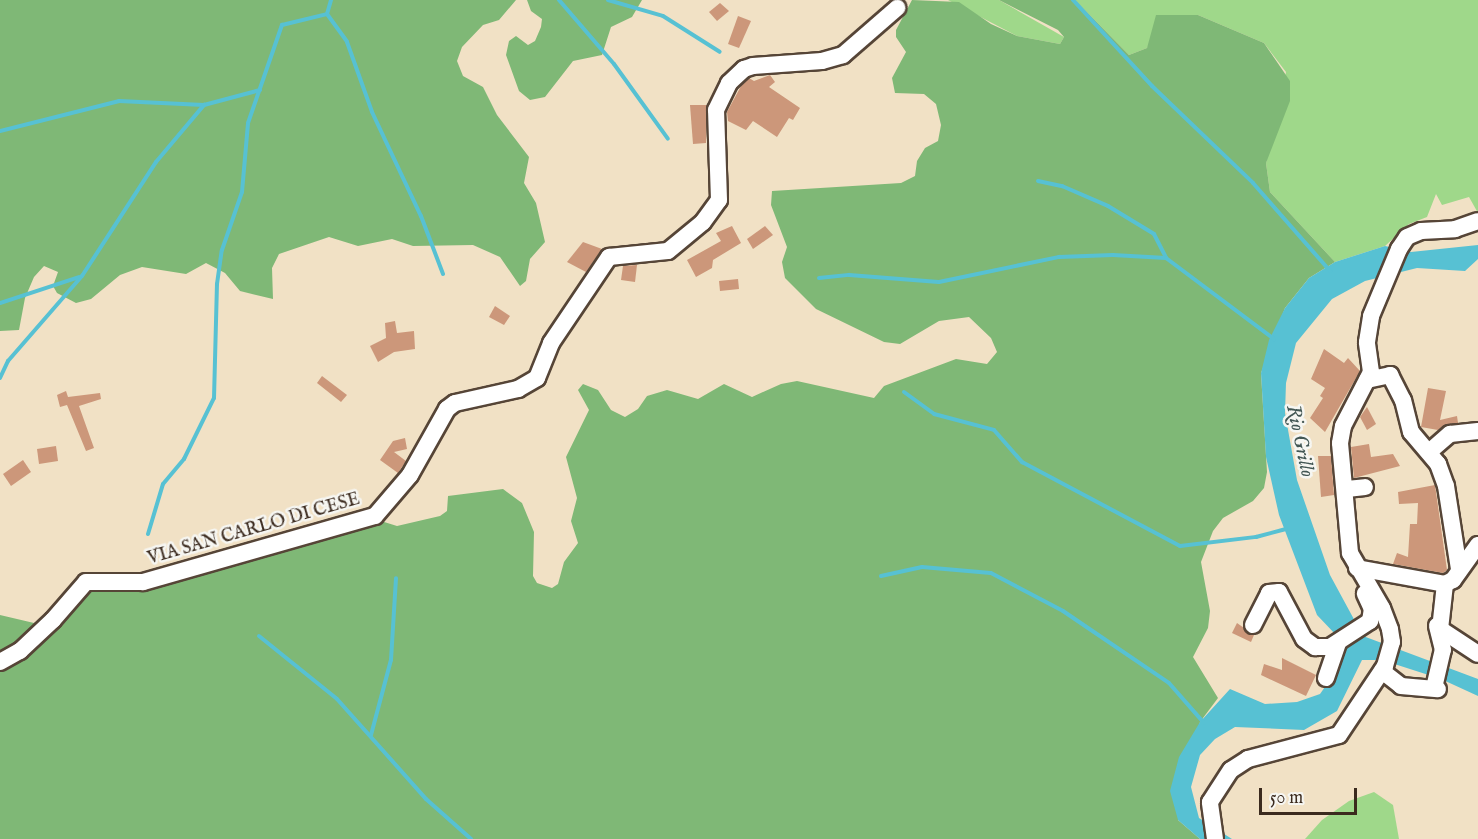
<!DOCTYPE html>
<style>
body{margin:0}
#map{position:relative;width:1478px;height:839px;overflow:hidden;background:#f1e1c5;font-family:"IM FELL English",serif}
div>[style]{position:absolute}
.green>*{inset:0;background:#9fd88a}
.forest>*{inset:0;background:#7fb876}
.water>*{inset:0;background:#57c1d3}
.stream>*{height:4px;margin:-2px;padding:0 2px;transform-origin:2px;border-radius:2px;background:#57c1d3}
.building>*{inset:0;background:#cc977a}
.roads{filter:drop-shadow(2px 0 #564537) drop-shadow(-2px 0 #564537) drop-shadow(0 2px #564537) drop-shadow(0 -2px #564537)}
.minor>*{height:16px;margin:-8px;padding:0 8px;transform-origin:8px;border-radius:8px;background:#fff}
span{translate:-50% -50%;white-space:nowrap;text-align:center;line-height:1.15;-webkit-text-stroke:5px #f6f6f2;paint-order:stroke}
.street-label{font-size:18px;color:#3b2a1e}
.water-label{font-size:20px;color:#435754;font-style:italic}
.scale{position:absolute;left:1259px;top:788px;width:98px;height:27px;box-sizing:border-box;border:3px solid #3b2a1e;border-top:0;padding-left:8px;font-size:18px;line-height:21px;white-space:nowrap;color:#3b2a1e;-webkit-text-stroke:4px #f6f6f2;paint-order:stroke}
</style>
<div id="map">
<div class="green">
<i style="clip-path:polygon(948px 0,999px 0,1064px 37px,1060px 44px,1017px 36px)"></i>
<i style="clip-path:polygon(1075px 0,1478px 0,1478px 213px,1469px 197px,1442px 205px,1436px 194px,1427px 217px,1409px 224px,1385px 246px,1335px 262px,1270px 192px,1266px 163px,1286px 72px,1264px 43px,1198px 15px,1151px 41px,1147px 48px,1129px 55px)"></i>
<i style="clip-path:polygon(1374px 792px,1393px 805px,1399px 839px,1305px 839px,1322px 820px,1349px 801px)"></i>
</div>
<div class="forest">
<i style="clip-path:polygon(0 0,516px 0,499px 20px,483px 25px,462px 47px,457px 61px,463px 76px,483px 87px,497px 115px,529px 157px,524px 183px,536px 203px,545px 242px,530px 259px,526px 281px,520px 286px,500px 257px,473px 245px,413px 246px,392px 239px,358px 246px,329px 237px,279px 254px,272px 268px,273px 299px,240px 291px,225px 273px,206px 263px,186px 274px,142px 267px,120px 275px,91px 299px,76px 303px,57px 293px,53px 286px,58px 272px,44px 266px,34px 277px,25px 298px,19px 330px,0 331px)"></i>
<i style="clip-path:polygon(527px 0,642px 0,632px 17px,611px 27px,602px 55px,573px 61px,545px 97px,530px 100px,519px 91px,506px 55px,509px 41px,516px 36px,528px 45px,535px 41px,541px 27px,542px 19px,531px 11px)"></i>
<i style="clip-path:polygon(912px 0,959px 2px,991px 24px,1017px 36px,1060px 44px,1064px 37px,1058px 30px,999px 0,1075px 0,1129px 55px,1147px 48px,1156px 15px,1198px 15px,1264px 43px,1290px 81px,1290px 101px,1266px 163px,1270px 192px,1335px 262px,1309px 278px,1285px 308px,1261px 373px,1267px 472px,1264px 488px,1253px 501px,1223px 518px,1213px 531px,1201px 562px,1210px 611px,1208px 628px,1193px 657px,1218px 698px,1200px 722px,1178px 820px,1200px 839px,0 839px,0 615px,34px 623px,50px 615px,68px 589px,86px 574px,134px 579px,253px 541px,381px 521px,397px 526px,440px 516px,447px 511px,448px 496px,503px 489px,522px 503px,534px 532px,533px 576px,537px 583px,552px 588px,558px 584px,564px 562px,578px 543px,571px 521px,577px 498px,566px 457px,589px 410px,578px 390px,583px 384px,598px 390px,611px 410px,625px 417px,638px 409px,647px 396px,667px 390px,698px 399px,724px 384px,752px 397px,781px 384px,797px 381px,874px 398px,884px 386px,956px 359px,987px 364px,997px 352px,991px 338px,969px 317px,939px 321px,900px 344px,884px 342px,816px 309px,785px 278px,782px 262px,787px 247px,771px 205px,772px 191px,901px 183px,915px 176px,917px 161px,925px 148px,938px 141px,941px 125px,936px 104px,924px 94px,895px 93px,892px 78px,906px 52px,896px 37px,896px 30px)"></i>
</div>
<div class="water">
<i style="clip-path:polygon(1478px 245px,1478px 259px,1465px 271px,1417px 268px,1365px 281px,1332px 299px,1296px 343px,1286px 383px,1285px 413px,1297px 480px,1330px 575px,1363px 636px,1478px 679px,1478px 696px,1441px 679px,1382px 660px,1362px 660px,1337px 711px,1304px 730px,1235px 727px,1215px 739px,1200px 755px,1191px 787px,1199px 818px,1232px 839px,1200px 839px,1178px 820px,1170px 791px,1179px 757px,1200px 722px,1230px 689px,1265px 704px,1297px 702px,1320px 694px,1339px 667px,1343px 653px,1337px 636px,1317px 615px,1279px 515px,1266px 457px,1261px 373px,1269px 340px,1285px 308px,1309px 278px,1335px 262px,1385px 246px,1411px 252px)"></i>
</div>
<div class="stream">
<i style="left:559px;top:0;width:84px;rotate:49.3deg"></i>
<i style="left:614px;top:64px;width:92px;rotate:54.2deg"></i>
<i style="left:608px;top:0;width:57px;rotate:16.2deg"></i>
<i style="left:663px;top:16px;width:67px;rotate:32.3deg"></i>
<i style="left:1073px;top:0;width:117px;rotate:47.4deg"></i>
<i style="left:1152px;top:86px;width:140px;rotate:43.8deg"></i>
<i style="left:1253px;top:183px;width:117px;rotate:48.8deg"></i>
<i style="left:327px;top:14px;width:34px;rotate:54deg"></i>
<i style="left:347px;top:42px;width:74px;rotate:70.3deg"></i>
<i style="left:372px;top:112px;width:115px;rotate:64.8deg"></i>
<i style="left:421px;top:216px;width:62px;rotate:69.2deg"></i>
<i style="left:0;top:131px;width:123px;rotate:-14.1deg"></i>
<i style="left:119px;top:101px;width:85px;rotate:2.7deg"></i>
<i style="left:204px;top:105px;width:58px;rotate:-15deg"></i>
<i style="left:1038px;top:181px;width:25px;rotate:12deg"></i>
<i style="left:1062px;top:186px;width:50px;rotate:23.5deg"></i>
<i style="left:1108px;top:206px;width:54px;rotate:31.3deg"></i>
<i style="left:1154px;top:234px;width:27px;rotate:63deg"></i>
<i style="left:819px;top:278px;width:30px;rotate:-6deg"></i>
<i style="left:849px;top:275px;width:90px;rotate:4.4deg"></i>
<i style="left:939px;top:282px;width:123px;rotate:-11.8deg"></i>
<i style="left:1059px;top:257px;width:54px;rotate:-2.1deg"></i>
<i style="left:1113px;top:255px;width:53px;rotate:3.2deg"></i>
<i style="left:1166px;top:258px;width:135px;rotate:36.9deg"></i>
<i style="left:0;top:303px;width:83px;rotate:-18.2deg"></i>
<i style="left:0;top:378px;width:19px;rotate:-65deg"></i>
<i style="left:8px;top:361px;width:113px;rotate:-49deg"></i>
<i style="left:82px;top:276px;width:136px;rotate:-57deg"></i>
<i style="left:156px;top:162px;width:75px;rotate:-49.9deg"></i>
<i style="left:904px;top:392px;width:37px;rotate:36deg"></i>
<i style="left:934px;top:414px;width:62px;rotate:14.9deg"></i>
<i style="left:994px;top:430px;width:43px;rotate:48.8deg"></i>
<i style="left:1022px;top:462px;width:179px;rotate:28deg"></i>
<i style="left:1180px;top:546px;width:77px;rotate:-6.8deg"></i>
<i style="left:1256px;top:537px;width:31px;rotate:-15deg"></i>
<i style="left:148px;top:534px;width:52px;rotate:-73.3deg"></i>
<i style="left:163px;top:484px;width:33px;rotate:-50deg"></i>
<i style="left:184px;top:459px;width:68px;rotate:-63.8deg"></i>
<i style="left:214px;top:398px;width:114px;rotate:-88.5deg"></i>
<i style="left:217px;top:284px;width:34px;rotate:-82deg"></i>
<i style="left:222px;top:250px;width:61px;rotate:-71deg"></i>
<i style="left:242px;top:192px;width:69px;rotate:-85deg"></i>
<i style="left:248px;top:123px;width:104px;rotate:-70.9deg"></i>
<i style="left:282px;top:25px;width:46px;rotate:-13.7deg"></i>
<i style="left:327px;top:14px;width:15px;rotate:-74deg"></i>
<i style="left:881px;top:576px;width:42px;rotate:-12.4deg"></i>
<i style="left:922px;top:567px;width:69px;rotate:5deg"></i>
<i style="left:991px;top:573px;width:81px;rotate:27.8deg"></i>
<i style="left:1063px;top:611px;width:128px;rotate:34.2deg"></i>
<i style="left:1169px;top:683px;width:53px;rotate:48.8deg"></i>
<i style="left:259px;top:636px;width:100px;rotate:38.9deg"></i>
<i style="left:337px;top:699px;width:134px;rotate:48.3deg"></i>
<i style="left:426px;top:799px;width:60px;rotate:41.6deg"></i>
<i style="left:371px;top:735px;width:78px;rotate:-75.1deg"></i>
<i style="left:391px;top:660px;width:82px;rotate:-86.5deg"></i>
</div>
<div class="building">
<i style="clip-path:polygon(720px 3px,729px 11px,717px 21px,709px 12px)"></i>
<i style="clip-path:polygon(738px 16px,751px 21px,739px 48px,728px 44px)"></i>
<i style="clip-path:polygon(770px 75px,775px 82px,769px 87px,800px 108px,793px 120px,789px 118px,777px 137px,753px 121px,746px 130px,728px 121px,727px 112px,741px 86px,749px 78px,754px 81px)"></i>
<i style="clip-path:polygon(690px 105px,707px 105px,706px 143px,693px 144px)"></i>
<i style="clip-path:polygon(732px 226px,741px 243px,713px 260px,712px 268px,696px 277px,687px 260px,721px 241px,716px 233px)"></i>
<i style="clip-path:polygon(765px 226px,773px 235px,753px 249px,747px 239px)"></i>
<i style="clip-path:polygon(583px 242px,602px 249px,586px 272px,567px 262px)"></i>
<i style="clip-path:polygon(637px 265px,635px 282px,621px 280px,623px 266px)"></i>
<i style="clip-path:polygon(738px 279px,739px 289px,720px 291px,719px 281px)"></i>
<i style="clip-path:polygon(495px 306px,510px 316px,504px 325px,489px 317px)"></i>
<i style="clip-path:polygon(395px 321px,397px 333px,414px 331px,415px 349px,394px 352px,378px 362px,370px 346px,386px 338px,385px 323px)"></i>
<i style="clip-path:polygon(1324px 349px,1344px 363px,1348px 358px,1360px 371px,1325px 432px,1310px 418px,1323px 398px,1320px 396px,1325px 388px,1311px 379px)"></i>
<i style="clip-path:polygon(322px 376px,347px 395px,341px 402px,317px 383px)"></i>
<i style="clip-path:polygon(1428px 388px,1446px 391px,1440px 420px,1457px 416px,1458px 423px,1438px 430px,1421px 427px)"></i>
<i style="clip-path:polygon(66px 391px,68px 397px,100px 393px,101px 399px,79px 406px,94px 448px,86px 451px,67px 405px,60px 407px,57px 395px)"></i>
<i style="clip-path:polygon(1367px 407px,1376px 424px,1367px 430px,1360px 417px)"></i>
<i style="clip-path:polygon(405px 438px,407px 449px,394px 452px,406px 461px,398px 473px,380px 460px,393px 441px)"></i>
<i style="clip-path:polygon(1369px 444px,1371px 457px,1393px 454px,1400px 466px,1354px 478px,1351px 447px)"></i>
<i style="clip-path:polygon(56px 446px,58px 461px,39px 464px,37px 449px)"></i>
<i style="clip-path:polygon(1318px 456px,1331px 456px,1334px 495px,1321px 497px)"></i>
<i style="clip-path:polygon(23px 460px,31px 472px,11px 486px,3px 474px)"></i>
<i style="clip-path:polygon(1435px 485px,1447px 570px,1443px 573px,1393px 564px,1397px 553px,1408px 557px,1410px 524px,1417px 524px,1418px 503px,1399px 504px,1398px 492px)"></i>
<i style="clip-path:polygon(1237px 623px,1254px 635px,1251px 642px,1232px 633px)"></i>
<i style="clip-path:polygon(1282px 658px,1316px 675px,1306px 696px,1261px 675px,1264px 664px,1282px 670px)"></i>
</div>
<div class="roads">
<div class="minor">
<i style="left:1367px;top:380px;width:24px;rotate:-12deg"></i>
<i style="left:1390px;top:375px;width:28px;rotate:63deg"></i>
<i style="left:1403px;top:400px;width:33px;rotate:76deg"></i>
<i style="left:1411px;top:432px;width:42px;rotate:49.8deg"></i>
<i style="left:1438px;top:464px;width:23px;rotate:70deg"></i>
<i style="left:1446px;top:486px;width:84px;rotate:81.1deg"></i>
<i style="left:1429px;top:452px;width:28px;rotate:-41deg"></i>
<i style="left:1450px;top:434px;width:28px;rotate:-6deg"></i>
<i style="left:1347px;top:489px;width:18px;rotate:-6deg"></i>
<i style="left:1357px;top:568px;width:89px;rotate:10.3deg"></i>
<i style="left:1445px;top:584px;width:9px;rotate:-27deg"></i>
<i style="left:1453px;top:580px;width:43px;rotate:-54.5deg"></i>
<i style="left:1445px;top:584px;width:45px;rotate:96.3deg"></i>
<i style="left:1440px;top:629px;width:45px;rotate:33.3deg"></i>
<i style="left:1253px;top:625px;width:36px;rotate:-63deg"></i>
<i style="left:1269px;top:593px;width:10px;rotate:-6deg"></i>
<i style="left:1279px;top:592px;width:53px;rotate:62deg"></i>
<i style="left:1304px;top:639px;width:14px;rotate:36deg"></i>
<i style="left:1315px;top:647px;width:15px"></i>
<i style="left:1330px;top:647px;width:48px;rotate:-33deg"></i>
<i style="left:1370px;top:621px;width:12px;rotate:-81deg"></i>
<i style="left:1372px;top:609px;width:17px;rotate:-115deg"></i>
<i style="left:0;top:662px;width:23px;rotate:-29deg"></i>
<i style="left:20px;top:651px;width:45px;rotate:-43.2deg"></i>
<i style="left:53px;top:620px;width:50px;rotate:-49deg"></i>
<i style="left:86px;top:582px;width:57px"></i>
<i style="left:143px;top:582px;width:241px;rotate:-15.9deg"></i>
<i style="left:375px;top:516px;width:54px;rotate:-49.5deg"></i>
<i style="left:410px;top:475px;width:76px;rotate:-60.7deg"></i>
<i style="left:447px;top:409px;width:10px;rotate:-37deg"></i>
<i style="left:455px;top:403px;width:65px;rotate:-12.5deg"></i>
<i style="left:518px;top:389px;width:22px;rotate:-30deg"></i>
<i style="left:537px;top:378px;width:38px;rotate:-68deg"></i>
<i style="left:551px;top:343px;width:104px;rotate:-56deg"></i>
<i style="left:609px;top:257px;width:59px;rotate:-5.8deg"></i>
<i style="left:668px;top:251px;width:45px;rotate:-39.6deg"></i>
<i style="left:703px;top:222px;width:27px;rotate:-54deg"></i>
<i style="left:719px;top:200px;width:90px;rotate:-91.9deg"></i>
<i style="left:716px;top:110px;width:30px;rotate:-64deg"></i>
<i style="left:729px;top:83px;width:21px;rotate:-43deg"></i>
<i style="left:744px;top:69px;width:9px;rotate:-18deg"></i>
<i style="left:753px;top:66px;width:69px;rotate:-4.1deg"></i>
<i style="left:822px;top:61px;width:22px;rotate:-16deg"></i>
<i style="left:843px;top:55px;width:72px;rotate:-41deg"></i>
<i style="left:1382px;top:671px;width:24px;rotate:38deg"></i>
<i style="left:1401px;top:686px;width:37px;rotate:5deg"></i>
<i style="left:1326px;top:678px;width:36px;rotate:-71deg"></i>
<i style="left:1434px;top:688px;width:39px;rotate:-77deg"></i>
<i style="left:1443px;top:650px;width:25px;rotate:-104deg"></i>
<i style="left:1215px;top:839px;width:37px;rotate:-98deg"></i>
<i style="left:1210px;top:802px;width:38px;rotate:-57deg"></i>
<i style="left:1231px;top:770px;width:20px;rotate:-33deg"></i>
<i style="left:1248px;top:759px;width:94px;rotate:-14.8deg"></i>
<i style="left:1339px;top:735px;width:83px;rotate:-56.3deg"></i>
<i style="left:1385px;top:666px;width:25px;rotate:-74deg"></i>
<i style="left:1392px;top:642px;width:13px;rotate:-99deg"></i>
<i style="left:1390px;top:629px;width:22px;rotate:-111deg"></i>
<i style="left:1382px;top:608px;width:64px;rotate:-120.2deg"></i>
<i style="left:1350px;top:553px;width:110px;rotate:-95.2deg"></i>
<i style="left:1340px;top:443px;width:17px;rotate:-80deg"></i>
<i style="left:1343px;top:426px;width:61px;rotate:-62.6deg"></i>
<i style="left:1371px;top:372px;width:30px;rotate:-98deg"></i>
<i style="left:1367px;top:342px;width:26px;rotate:-81deg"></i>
<i style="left:1371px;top:316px;width:73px;rotate:-67.3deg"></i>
<i style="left:1399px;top:249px;width:14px;rotate:-56deg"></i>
<i style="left:1407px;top:237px;width:15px;rotate:-23deg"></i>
<i style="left:1421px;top:231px;width:34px;rotate:-3deg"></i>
<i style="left:1455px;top:229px;width:24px;rotate:-19deg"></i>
</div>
</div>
<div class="street-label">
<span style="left:254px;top:530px;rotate:-16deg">VIA SAN CARLO DI CESE</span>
</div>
<div class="water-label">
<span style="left:1300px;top:441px;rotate:78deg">Rio Grillo</span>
</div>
<div class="scale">50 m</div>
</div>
